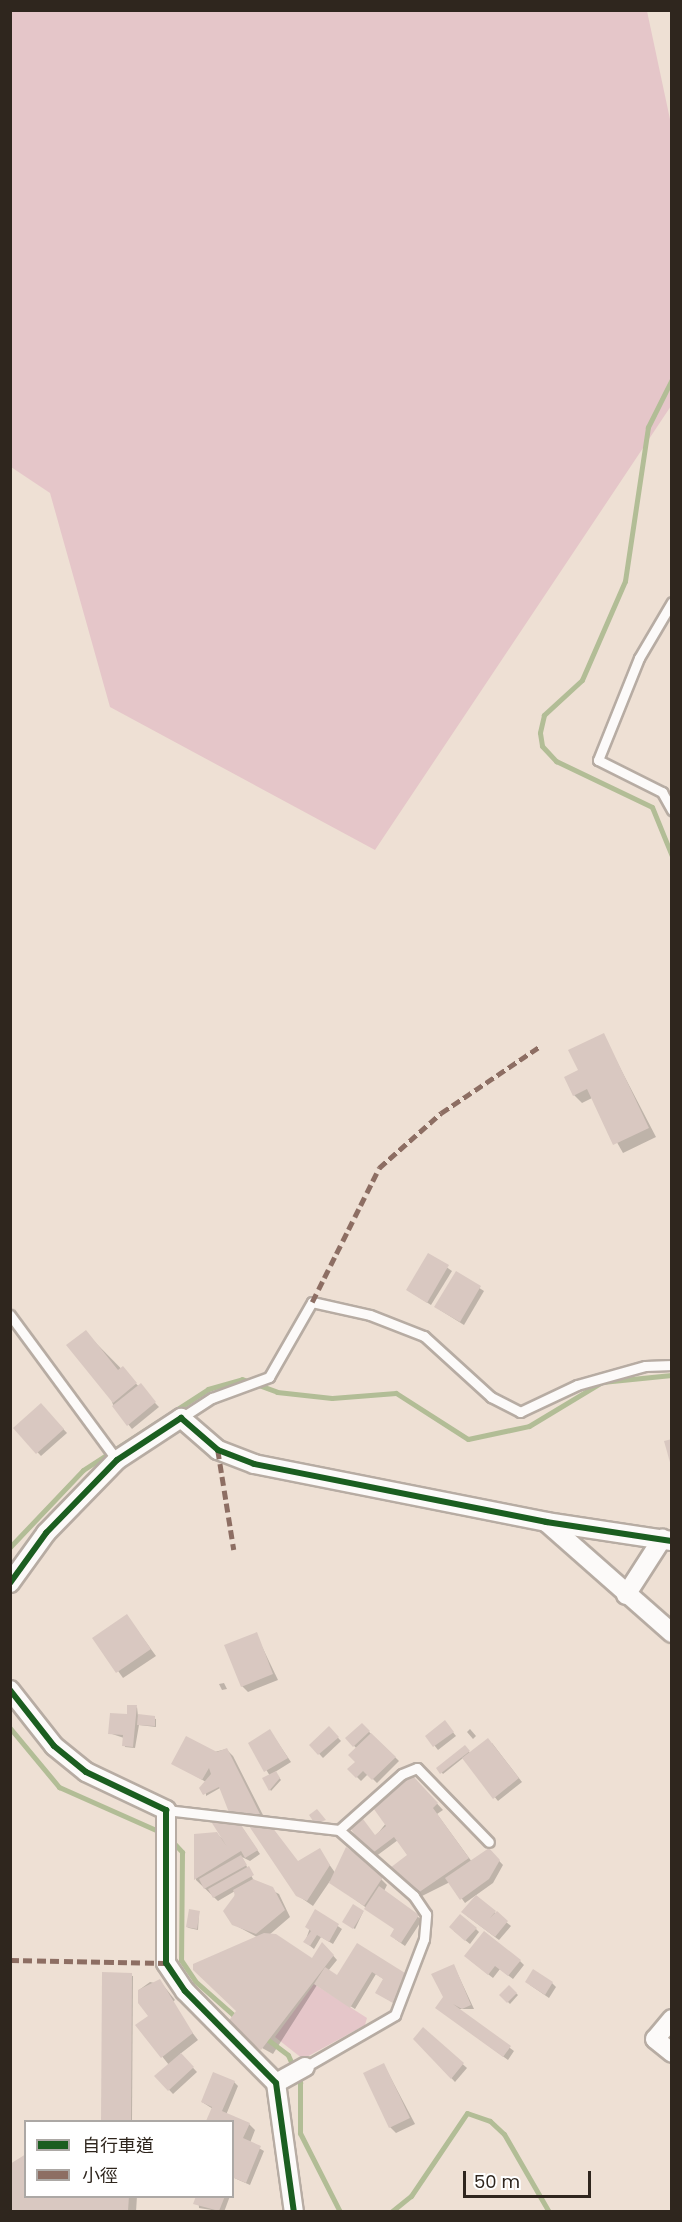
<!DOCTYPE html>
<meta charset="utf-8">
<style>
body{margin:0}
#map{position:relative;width:682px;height:2222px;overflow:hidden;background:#eee0d4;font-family:Poppins,"Noto Sans TC",sans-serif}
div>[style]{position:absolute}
.green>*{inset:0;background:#e5c6c9}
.shadow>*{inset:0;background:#0003}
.stream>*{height:5px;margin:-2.5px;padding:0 2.5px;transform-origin:2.5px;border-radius:2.5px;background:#b2bd96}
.building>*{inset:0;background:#d9c8c1}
.roads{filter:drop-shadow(2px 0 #b7aca3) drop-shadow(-2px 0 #b7aca3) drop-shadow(0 2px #b7aca3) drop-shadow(0 -2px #b7aca3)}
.lane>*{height:9px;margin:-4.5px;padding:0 4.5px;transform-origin:4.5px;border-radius:4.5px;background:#fcfaf9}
.street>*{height:18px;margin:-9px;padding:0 9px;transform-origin:9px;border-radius:9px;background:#fcfaf9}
.quiet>*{height:4.5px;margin-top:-2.25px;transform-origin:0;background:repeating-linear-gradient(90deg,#8d6e63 0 9px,transparent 0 13.5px)}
.cycleway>*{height:6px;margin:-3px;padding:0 3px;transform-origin:3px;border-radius:3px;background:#1b5e20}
span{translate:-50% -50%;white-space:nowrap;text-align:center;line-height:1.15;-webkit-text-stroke:5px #fff;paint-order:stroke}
.frame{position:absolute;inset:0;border:12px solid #2f261e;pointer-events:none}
.legend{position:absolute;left:24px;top:2120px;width:210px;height:78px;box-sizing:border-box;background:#fff;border:2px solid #aca8a5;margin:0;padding:8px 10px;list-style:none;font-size:18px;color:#2f261e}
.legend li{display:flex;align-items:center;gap:12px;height:30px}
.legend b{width:30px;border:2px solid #aca8a5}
.scale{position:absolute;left:463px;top:2171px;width:128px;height:27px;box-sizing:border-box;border:3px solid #2f261e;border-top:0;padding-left:8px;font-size:18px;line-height:21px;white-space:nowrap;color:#2f261e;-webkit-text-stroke:4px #fff;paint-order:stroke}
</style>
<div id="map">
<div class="green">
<i style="clip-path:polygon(10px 11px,647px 11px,671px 124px,671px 406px,375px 850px,110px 707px,50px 493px,11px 467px)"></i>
<i style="clip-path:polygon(314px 1984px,367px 2018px,365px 2025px,303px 2059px,275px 2037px)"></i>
</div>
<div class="shadow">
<i style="clip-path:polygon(603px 1035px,656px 1137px,623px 1153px,592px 1098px,582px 1103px,574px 1095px,580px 1071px)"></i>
<i style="clip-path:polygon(429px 1255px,452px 1271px,431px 1305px,412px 1293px)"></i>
<i style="clip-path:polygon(456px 1273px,484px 1291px,464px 1325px,440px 1310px)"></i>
<i style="clip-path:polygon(85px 1332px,159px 1407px,132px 1429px,114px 1407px)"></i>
<i style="clip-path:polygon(41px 1405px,67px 1433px,41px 1456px,15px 1428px)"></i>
<i style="clip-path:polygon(127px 1616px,156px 1656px,123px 1678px,95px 1638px)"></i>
<i style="clip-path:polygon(256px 1634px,278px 1680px,248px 1692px,242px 1686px)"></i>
<i style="clip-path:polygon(219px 1684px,224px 1683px,227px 1689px,222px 1690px)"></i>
<i style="clip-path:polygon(137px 1707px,138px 1716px,156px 1719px,156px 1727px,139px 1725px,135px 1748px,125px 1747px,124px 1738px,109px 1733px)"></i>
<i style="clip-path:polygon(362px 1725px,399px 1761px,377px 1783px,368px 1774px,361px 1781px,349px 1769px,357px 1762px,357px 1749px,347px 1738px)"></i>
<i style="clip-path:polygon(448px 1726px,456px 1736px,438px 1750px,427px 1736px)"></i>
<i style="clip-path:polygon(329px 1728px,341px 1741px,323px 1758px,311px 1745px)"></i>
<i style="clip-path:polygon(470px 1729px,476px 1736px,473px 1739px,467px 1732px)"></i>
<i style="clip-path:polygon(270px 1731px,291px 1762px,275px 1772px,281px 1780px,271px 1791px,264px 1779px,270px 1776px,250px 1743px)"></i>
<i style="clip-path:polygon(492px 1743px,522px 1782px,498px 1801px,463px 1758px,443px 1774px,438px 1768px,465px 1747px,470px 1753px)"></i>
<i style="clip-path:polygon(226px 1749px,233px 1756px,265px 1819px,238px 1821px,220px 1788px,206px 1796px,206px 1782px,173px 1763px)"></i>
<i style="clip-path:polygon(418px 1783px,443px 1810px,437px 1814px,472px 1862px,489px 1850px,503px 1865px,493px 1883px,465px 1903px,450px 1882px,422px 1896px,403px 1881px,392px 1868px,412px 1862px,398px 1840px,375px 1857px,371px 1854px,375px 1837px)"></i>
<i style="clip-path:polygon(241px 1826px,260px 1854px,250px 1861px,242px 1857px,254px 1881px,279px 1894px,290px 1917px,269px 1935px,312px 1959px,323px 1944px,337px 1960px,328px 1971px,338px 1977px,357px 1945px,408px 1978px,397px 2005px,377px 1993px,385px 1980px,376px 1974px,355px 2009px,317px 1985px,273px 2054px,233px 2032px,257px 1937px,233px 1924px,235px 1891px,218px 1901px,196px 1880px,195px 1836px,217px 1834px,225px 1841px)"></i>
<i style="clip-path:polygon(319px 1850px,336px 1874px,381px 1879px,387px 1885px,384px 1891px,422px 1920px,405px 1946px,395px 1939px,395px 1929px,330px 1881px,313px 1906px,297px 1895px,298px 1863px)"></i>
<i style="clip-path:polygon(476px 1897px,511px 1926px,499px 1940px,467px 1916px)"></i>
<i style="clip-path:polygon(316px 1911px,342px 1929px,333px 1944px,321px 1937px,314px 1949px,305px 1942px)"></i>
<i style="clip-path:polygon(363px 1912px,355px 1929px,345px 1923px)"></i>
<i style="clip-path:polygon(199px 1913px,198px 1930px,189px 1928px,187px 1927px)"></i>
<i style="clip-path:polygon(476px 1929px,479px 1932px,470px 1944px,454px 1931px)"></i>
<i style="clip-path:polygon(470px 1960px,520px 1961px,524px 1965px,513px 1979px,500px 1969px,493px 1978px)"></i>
<i style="clip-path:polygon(454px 1966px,474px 2009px,458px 2009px,514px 2051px,508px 2060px,441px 2011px)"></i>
<i style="clip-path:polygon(103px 1973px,133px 1976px,132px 2122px,102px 2122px)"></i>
<i style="clip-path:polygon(150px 1982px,163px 1985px,175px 2000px,170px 2004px,198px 2040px,180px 2054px,197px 2072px,173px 2094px,157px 2077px,169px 2065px,138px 2026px,150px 2016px,139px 1990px)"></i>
<i style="clip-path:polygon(552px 1983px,556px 1987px,549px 1998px,530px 1985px)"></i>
<i style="clip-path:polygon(509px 1987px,518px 1995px,510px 2004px,501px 1995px)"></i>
<i style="clip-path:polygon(423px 2029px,467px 2068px,455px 2082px,415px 2039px)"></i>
<i style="clip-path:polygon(384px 2065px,415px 2124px,396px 2133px,390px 2127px)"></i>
<i style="clip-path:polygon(234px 2082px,238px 2086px,226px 2115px,249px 2124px,255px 2130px,250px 2143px,264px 2151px,250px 2185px,232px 2177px,232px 2122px,207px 2122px,213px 2109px,202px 2102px)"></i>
<i style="clip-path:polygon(10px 2166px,26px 2196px,137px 2196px,136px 2212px,10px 2212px)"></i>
<i style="clip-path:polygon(198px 2196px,230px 2196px,224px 2212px,199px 2208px)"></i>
</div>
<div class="stream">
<i style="left:672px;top:379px;width:54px;rotate:116.6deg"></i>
<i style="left:648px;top:427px;width:156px;rotate:98.5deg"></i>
<i style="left:625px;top:581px;width:108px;rotate:113.5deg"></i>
<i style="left:582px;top:680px;width:52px;rotate:137.4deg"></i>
<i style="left:544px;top:715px;width:18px;rotate:103deg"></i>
<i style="left:540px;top:733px;width:13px;rotate:81deg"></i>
<i style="left:542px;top:746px;width:21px;rotate:47deg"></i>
<i style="left:556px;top:761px;width:106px;rotate:25.6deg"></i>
<i style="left:652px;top:807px;width:53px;rotate:67.8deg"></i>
<i style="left:10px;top:1547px;width:106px;rotate:-46.5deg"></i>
<i style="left:83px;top:1470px;width:149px;rotate:-32.9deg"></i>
<i style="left:208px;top:1389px;width:35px;rotate:-16deg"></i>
<i style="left:242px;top:1379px;width:37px;rotate:20deg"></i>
<i style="left:277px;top:1392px;width:55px;rotate:6.2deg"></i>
<i style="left:332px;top:1398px;width:64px;rotate:-4.5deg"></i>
<i style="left:396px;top:1393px;width:85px;rotate:32.6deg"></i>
<i style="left:468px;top:1439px;width:62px;rotate:-12deg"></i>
<i style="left:529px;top:1426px;width:85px;rotate:-31.1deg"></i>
<i style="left:602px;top:1382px;width:70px;rotate:-5.7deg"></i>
<i style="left:10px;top:1728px;width:77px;rotate:50.3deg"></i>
<i style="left:59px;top:1787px;width:114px;rotate:23.9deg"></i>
<i style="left:170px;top:1839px;width:18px;rotate:47deg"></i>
<i style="left:182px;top:1852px;width:108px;rotate:90.5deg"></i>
<i style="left:181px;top:1960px;width:25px;rotate:56deg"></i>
<i style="left:195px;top:1981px;width:57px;rotate:41.5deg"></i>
<i style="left:263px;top:2036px;width:31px;rotate:37deg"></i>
<i style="left:288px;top:2055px;width:30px;rotate:66deg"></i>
<i style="left:300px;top:2082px;width:51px;rotate:90deg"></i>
<i style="left:300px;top:2133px;width:89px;rotate:63.1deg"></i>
<i style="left:391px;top:2212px;width:26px;rotate:-39deg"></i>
<i style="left:411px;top:2196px;width:100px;rotate:-56deg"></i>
<i style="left:467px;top:2113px;width:24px;rotate:19deg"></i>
<i style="left:490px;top:2121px;width:19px;rotate:43deg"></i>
<i style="left:504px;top:2134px;width:90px;rotate:60deg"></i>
</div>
<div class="building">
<i style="clip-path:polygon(604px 1033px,649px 1128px,613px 1145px,587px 1089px,573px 1096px,564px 1077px,578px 1070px,568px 1050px)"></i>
<i style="clip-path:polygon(428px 1253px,449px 1265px,427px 1303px,406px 1290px)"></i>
<i style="clip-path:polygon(456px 1271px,481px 1286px,460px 1322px,434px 1307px)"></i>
<i style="clip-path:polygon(86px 1330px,118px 1370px,123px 1366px,137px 1383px,113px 1403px,66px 1345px)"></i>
<i style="clip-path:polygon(141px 1383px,156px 1402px,127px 1426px,112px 1406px)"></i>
<i style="clip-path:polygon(41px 1403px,64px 1429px,36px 1454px,13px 1428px)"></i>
<i style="clip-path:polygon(672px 1439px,672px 1466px,671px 1466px,664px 1441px)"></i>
<i style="clip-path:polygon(127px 1614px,151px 1649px,116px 1673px,92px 1638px)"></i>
<i style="clip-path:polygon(257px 1632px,273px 1674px,241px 1687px,224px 1645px)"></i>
<i style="clip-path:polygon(127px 1705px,137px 1705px,133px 1747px,122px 1746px,123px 1735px,108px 1734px,110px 1713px,127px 1714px)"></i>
<i style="clip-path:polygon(138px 1714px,155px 1716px,155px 1726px,137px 1725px)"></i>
<i style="clip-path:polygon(445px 1720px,454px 1732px,433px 1747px,425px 1736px)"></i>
<i style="clip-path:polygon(362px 1723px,370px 1731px,353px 1747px,345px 1738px)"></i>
<i style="clip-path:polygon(329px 1726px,339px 1737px,318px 1755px,309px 1745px)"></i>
<i style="clip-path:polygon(270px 1729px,288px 1758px,264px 1772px,248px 1743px)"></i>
<i style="clip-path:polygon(371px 1733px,396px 1757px,372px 1780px,363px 1771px,356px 1778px,347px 1769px,355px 1762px,348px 1755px)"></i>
<i style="clip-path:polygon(186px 1736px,217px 1752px,227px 1748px,260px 1814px,230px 1815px,219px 1787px,203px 1795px,199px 1788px,211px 1774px,209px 1768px,202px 1780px,171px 1764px)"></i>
<i style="clip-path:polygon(488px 1738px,519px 1778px,493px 1799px,462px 1758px)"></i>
<i style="clip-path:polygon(465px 1745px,470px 1751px,440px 1774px,436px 1768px)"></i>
<i style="clip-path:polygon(276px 1771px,280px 1778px,269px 1791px,262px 1778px)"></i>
<i style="clip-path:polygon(412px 1775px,438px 1803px,433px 1808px,469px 1858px,418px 1893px,390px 1868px,407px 1855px,394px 1837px,370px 1855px,350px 1828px,363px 1819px,375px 1835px,386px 1826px,371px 1805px)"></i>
<i style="clip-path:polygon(317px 1809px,326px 1820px,315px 1824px,309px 1815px)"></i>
<i style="clip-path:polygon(233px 1822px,241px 1825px,258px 1850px,245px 1858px,241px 1851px,194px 1880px,194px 1834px,217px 1832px,227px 1847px,212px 1823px)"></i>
<i style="clip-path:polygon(247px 1823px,269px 1823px,298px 1861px,320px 1848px,330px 1865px,307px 1901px,296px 1896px)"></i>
<i style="clip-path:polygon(346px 1847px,385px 1874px,364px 1906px,329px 1883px)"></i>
<i style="clip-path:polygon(489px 1848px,500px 1860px,489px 1879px,460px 1900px,445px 1878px)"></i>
<i style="clip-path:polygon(241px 1855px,247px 1865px,204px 1889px,199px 1879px)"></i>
<i style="clip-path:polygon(249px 1866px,254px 1875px,213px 1898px,208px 1889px)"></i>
<i style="clip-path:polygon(253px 1879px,273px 1887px,285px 1910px,256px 1934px,232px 1925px,223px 1911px,235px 1895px,233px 1890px)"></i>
<i style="clip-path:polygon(379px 1886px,419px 1915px,401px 1943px,390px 1936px,394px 1929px,364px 1909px)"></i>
<i style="clip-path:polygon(476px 1895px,496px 1911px,490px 1918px,497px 1911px,508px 1921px,495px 1937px,461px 1912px)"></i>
<i style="clip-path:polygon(353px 1904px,364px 1911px,353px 1929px,342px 1922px)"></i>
<i style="clip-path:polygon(189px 1909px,200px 1911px,197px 1929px,186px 1927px)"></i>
<i style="clip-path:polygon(315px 1909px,339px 1924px,329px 1942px,317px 1935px,310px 1946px,303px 1942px,311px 1931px,305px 1927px)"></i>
<i style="clip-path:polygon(460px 1914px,477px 1928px,465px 1941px,449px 1927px)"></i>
<i style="clip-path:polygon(484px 1931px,521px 1960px,508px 1976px,495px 1966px,488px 1975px,464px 1956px)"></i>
<i style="clip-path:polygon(264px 1933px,276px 1934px,312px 1958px,322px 1942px,334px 1955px,261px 2050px,225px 2026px,236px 2011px,193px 1970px,193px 1964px)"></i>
<i style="clip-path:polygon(357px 1943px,405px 1973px,393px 2003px,375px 1993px,383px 1979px,372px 1972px,350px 2008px,314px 1984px,325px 1967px,337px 1975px)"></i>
<i style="clip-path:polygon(454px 1964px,471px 2005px,462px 2009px,453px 2004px,511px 2046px,503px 2057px,435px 2008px,443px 1997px,431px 1974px)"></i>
<i style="clip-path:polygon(533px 1969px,553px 1982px,545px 1995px,525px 1982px)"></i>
<i style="clip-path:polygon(102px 1972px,132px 1973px,131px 2121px,101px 2121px)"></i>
<i style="clip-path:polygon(160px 1979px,193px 2033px,161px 2058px,135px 2025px,148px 2016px,138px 2003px,138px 1990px)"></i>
<i style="clip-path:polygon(509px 1985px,517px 1993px,507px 2003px,499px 1995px)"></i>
<i style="clip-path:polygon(423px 2027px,464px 2063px,451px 2079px,413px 2039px)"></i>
<i style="clip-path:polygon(181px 2053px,194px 2067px,168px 2091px,154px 2076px)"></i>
<i style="clip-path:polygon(384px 2063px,410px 2118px,389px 2128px,363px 2073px)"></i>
<i style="clip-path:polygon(213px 2072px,235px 2081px,222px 2111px,250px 2123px,243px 2138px,261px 2146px,246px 2183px,232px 2177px,232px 2121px,206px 2121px,212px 2107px,201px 2102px)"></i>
<i style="clip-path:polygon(26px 2154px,26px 2196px,129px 2196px,128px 2211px,10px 2211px,10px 2164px)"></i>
<i style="clip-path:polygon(196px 2196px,225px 2196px,219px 2211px,193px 2204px)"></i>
</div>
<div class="roads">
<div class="lane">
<i style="left:672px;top:602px;width:65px;rotate:120.5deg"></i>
<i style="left:639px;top:658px;width:110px;rotate:111.9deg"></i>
<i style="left:598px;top:760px;width:72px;rotate:26.6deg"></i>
<i style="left:662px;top:792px;width:21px;rotate:61deg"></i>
<i style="left:10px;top:1315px;width:180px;rotate:53.6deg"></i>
<i style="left:181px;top:1418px;width:37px;rotate:-33deg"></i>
<i style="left:212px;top:1398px;width:61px;rotate:-20.2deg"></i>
<i style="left:269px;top:1377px;width:86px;rotate:-60.2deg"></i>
<i style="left:312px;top:1302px;width:59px;rotate:12.6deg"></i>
<i style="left:370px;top:1315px;width:58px;rotate:21.3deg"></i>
<i style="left:424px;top:1336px;width:91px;rotate:42.3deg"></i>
<i style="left:491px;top:1397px;width:33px;rotate:27deg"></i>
<i style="left:520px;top:1412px;width:63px;rotate:-25.3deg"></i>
<i style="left:577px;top:1385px;width:71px;rotate:-15.6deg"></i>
<i style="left:645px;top:1366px;width:27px;rotate:-2deg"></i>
<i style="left:166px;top:1810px;width:174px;rotate:6.6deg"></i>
<i style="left:339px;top:1830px;width:84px;rotate:-41.6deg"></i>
<i style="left:402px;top:1774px;width:16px;rotate:-22deg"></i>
<i style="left:417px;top:1768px;width:103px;rotate:45.8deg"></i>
<i style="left:305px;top:2067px;width:104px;rotate:-30deg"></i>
<i style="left:395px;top:2015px;width:81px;rotate:-69.1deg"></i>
<i style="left:424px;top:1939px;width:25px;rotate:-85deg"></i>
<i style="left:426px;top:1914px;width:22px;rotate:-124deg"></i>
<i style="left:414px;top:1896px;width:100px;rotate:-138.7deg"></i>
</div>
<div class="street">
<i style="left:546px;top:1522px;width:168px;rotate:41.4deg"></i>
<i style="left:10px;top:1583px;width:62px;rotate:-54.2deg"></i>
<i style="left:46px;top:1533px;width:102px;rotate:-45.8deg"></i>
<i style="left:117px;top:1460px;width:77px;rotate:-33.3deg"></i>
<i style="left:181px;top:1418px;width:49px;rotate:40.9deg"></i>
<i style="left:218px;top:1450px;width:39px;rotate:21deg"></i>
<i style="left:254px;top:1464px;width:298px;rotate:11.2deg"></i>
<i style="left:546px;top:1522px;width:127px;rotate:8.6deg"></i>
<i style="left:626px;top:1595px;width:67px;rotate:-57.3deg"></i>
<i style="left:10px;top:1690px;width:71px;rotate:51.8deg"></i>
<i style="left:54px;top:1746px;width:41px;rotate:39.1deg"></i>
<i style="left:86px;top:1772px;width:89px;rotate:25.4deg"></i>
<i style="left:166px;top:1810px;width:153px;rotate:90deg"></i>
<i style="left:166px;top:1963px;width:34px;rotate:56deg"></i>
<i style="left:185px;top:1991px;width:129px;rotate:45.3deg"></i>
<i style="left:276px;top:2083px;width:130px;rotate:82.1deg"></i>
<i style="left:672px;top:2019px;width:26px;rotate:130deg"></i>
<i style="left:655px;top:2039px;width:22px;rotate:39deg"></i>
<i style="left:276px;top:2083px;width:33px;rotate:-29deg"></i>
</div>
</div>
<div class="quiet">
<i style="left:312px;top:1302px;width:150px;rotate:-63.4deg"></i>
<i style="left:379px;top:1168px;width:83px;rotate:-41.6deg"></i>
<i style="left:441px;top:1113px;width:118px;rotate:-34deg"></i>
<i style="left:218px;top:1450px;width:101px;rotate:80.9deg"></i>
<i style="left:10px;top:1960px;width:156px;rotate:1.1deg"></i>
</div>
<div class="cycleway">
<i style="left:10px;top:1583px;width:62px;rotate:-54.2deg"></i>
<i style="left:46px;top:1533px;width:102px;rotate:-45.8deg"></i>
<i style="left:117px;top:1460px;width:77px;rotate:-33.3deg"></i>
<i style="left:181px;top:1418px;width:49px;rotate:40.9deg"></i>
<i style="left:218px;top:1450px;width:39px;rotate:21deg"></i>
<i style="left:254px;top:1464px;width:298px;rotate:11.2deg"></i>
<i style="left:546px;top:1522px;width:127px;rotate:8.6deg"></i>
<i style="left:10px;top:1690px;width:71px;rotate:51.8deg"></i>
<i style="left:54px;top:1746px;width:41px;rotate:39.1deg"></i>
<i style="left:86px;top:1772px;width:89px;rotate:25.4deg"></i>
<i style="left:166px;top:1810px;width:153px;rotate:90deg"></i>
<i style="left:166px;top:1963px;width:34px;rotate:56deg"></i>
<i style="left:185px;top:1991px;width:129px;rotate:45.3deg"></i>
<i style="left:276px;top:2083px;width:130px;rotate:82.1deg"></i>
</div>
<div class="frame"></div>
<ul class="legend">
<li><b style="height:8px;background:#1b5e20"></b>自行車道</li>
<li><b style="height:8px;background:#8d6e63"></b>小徑</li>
</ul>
<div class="scale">50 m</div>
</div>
